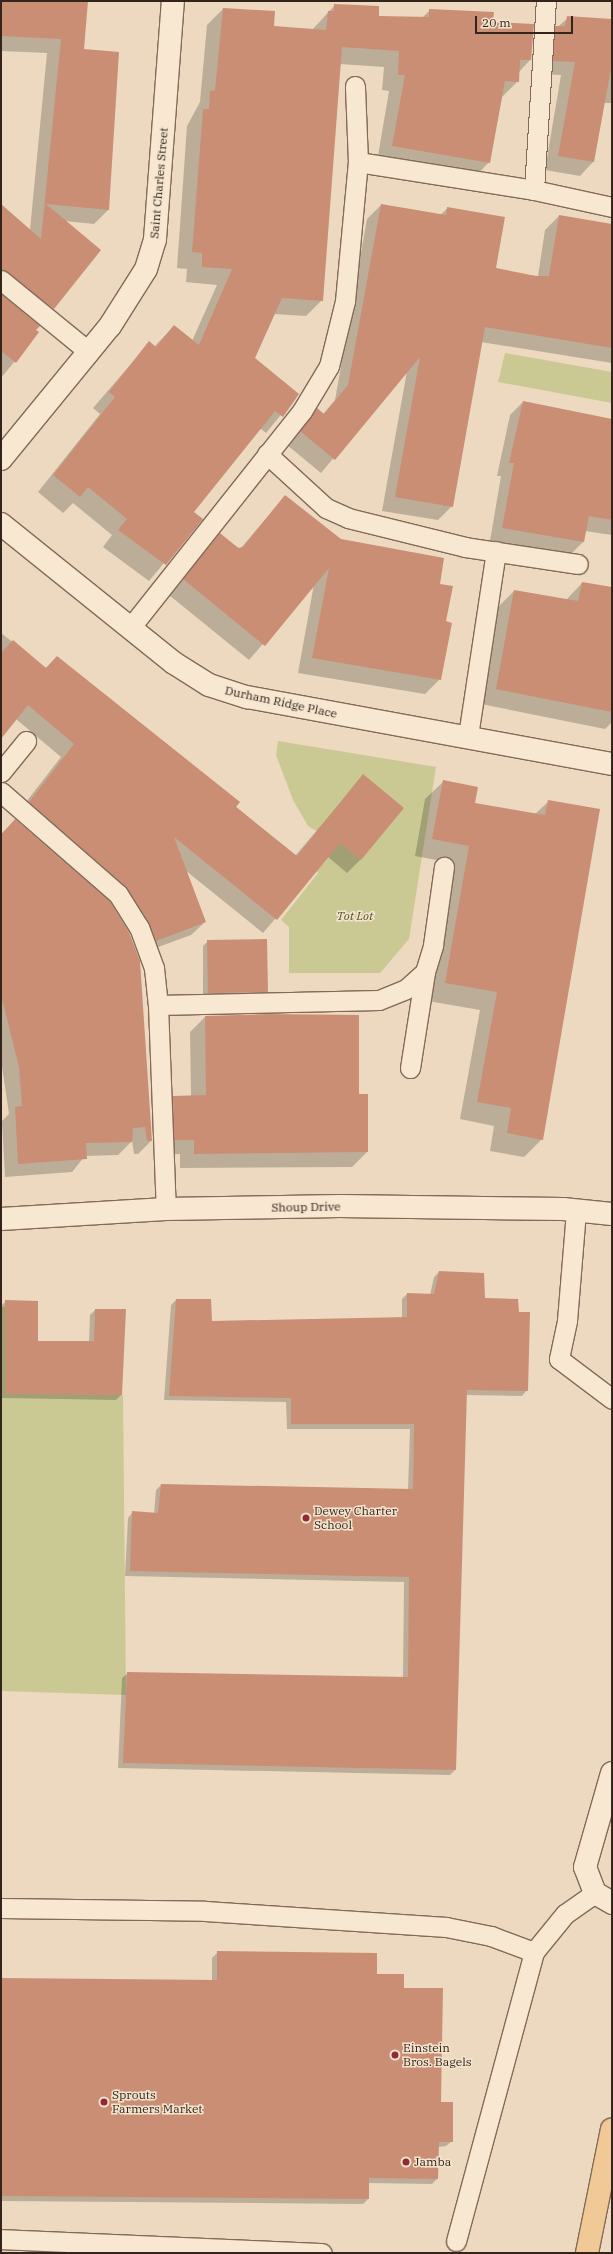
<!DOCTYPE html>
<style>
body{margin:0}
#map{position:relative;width:613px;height:2254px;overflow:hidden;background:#ecd9bf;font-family:"IBM Plex Serif",serif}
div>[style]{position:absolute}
.green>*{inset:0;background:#cac993}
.shadow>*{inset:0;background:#0003}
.building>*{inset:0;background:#ca8e75}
.roads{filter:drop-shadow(1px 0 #846a58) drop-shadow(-1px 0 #846a58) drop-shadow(0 1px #846a58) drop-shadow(0 -1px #846a58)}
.lane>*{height:19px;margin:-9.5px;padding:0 9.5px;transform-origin:9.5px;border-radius:9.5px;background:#f8e8d2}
.street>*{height:22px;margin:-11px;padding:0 11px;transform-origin:11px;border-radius:11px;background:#f8e8d2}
.primary>*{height:22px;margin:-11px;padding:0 11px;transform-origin:11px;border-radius:11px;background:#f0c996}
.dots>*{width:11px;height:11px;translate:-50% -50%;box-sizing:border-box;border:2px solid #f4e4ce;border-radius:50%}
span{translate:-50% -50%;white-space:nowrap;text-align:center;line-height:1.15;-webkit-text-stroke:3px #f4e4ce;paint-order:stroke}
.street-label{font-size:12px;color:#34251c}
.park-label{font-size:12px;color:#4a5023;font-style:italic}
.poi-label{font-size:12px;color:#34251c}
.left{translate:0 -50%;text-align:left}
.frame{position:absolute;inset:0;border:2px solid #34251c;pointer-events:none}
.scale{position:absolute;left:475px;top:16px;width:98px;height:18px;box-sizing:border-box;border:2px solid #34251c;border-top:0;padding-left:5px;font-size:12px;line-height:14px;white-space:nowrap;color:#34251c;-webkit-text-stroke:3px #f4e4ce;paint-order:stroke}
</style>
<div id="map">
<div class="green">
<i style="clip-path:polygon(505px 353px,612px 372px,612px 403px,498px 382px)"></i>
<i style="clip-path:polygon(278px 741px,436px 767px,409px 939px,380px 973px,289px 973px,289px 927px,281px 920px,318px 873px,313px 865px,320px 833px,308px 826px,293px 800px,276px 755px)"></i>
<i style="clip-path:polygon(1px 1307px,6px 1307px,6px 1393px,123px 1395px,126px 1695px,1px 1691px)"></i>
</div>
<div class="shadow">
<i style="clip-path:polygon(1px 1px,87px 1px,83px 50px,108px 210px,94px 224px,65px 221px,100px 250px,39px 322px,1px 291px,1px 205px,30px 230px,47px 53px,1px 51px)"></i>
<i style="clip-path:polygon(335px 5px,378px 17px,422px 18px,430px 10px,492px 23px,530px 60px,519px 72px,518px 81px,502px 97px,489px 162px,473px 179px,377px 162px,389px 91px,382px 90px,384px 67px,340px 64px,322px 300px,306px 316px,274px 314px,254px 358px,298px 394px,266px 433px,260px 428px,192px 512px,201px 519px,149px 581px,103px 547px,112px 535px,73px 503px,63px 513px,38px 492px,100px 414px,93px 408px,149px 343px,154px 347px,174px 326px,192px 341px,217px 285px,186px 282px,187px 269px,177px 268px,187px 126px,200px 102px,207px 25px,223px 9px,272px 27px,312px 30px)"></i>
<i style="clip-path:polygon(568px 18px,612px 20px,612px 103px,604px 103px,593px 162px,580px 176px,545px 170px,561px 75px,540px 74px,542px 40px)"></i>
<i style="clip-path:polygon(381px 205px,440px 215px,448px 208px,495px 268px,505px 273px,538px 276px,545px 230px,559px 216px,612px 225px,612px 363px,481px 342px,452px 506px,438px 520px,382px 511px,407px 371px,321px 473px,287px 445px,317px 409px,323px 414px,335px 400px,367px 219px)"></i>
<i style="clip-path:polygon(1px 295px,38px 333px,1px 378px)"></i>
<i style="clip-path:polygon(523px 402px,612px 420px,612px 535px,585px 531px,583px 542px,570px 555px,490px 541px,501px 476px,497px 476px,510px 415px)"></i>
<i style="clip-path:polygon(285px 496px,340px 540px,438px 584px,445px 622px,440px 679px,425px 694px,298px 673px,314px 584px,249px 660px,169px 595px,220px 534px,240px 549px)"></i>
<i style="clip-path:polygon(582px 583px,612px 588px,612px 722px,605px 729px,481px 704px,499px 606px,514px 591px,566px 600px)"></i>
<i style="clip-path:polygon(1px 633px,46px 668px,57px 657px,295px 856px,363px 776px,361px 859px,347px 873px,328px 857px,263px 933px,185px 870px,205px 922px,191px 935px,142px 953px,135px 935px,112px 899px,16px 815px,61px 757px,16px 719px,1px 737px)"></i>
<i style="clip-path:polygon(443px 782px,473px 804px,535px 814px,549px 801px,542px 1139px,524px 1157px,490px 1151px,494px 1126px,460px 1119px,480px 1010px,428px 1001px,452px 863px,415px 856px,425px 799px)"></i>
<i style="clip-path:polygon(15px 820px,151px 1141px,138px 1154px,134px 1154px,132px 1141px,118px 1155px,85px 1156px,72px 1172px,5px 1177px,2px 1121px,9px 1114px,1px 1060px,1px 834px)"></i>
<i style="clip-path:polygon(208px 941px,267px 991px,262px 996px,203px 998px,203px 946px)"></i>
<i style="clip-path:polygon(205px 1017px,358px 1095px,367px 1152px,352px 1167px,180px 1168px,180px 1154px,160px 1155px,158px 1111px,173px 1097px,191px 1096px,190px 1032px)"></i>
<i style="clip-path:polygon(439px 1272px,484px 1299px,527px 1390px,522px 1396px,466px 1395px,455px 1770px,450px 1775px,118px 1768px,122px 1678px,128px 1673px,403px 1678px,404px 1582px,125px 1576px,128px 1518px,133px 1512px,154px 1514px,156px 1490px,161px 1485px,408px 1490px,410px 1429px,287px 1429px,286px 1402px,164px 1400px,171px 1305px,176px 1300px,211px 1322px,402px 1318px,402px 1299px,407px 1294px,430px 1295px,434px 1277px)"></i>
<i style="clip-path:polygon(6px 1301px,37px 1342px,89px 1342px,90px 1315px,95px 1310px,121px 1395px,116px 1400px,1px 1398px,1px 1306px)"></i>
<i style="clip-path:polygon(218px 1952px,376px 1975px,403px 1989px,452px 2141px,446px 2146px,438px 2147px,437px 2179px,432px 2184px,368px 2183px,368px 2199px,363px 2204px,1px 2201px,1px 1979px,212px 1981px,212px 1958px)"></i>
</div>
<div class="building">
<i style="clip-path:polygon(1px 1px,88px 1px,84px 49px,119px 52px,109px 210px,46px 204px,101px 250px,54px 309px,1px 269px,1px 204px,41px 239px,61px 39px,1px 36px)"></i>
<i style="clip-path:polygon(334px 4px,379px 6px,379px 16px,429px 17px,429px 9px,494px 12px,493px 22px,534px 24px,531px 60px,520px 60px,519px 82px,505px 81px,490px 163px,392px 146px,405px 75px,398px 75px,399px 51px,342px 47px,323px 301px,282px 298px,255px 358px,299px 394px,283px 417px,275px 411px,194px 512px,203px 519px,166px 565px,118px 530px,127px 519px,88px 487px,80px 497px,53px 475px,115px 397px,109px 392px,149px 341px,156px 347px,174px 325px,199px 345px,232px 269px,202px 267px,202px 253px,192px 252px,203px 109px,209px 109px,210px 90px,215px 91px,223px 8px,275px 11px,274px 26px,326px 30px,328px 11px,334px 11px)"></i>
<i style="clip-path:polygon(567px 16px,612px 19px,612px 63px,594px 162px,558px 156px,575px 62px,553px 61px,555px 26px,565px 26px)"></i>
<i style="clip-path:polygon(381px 204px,446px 215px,447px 207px,505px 217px,496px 268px,536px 276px,549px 276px,559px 215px,612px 224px,612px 348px,485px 327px,453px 507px,395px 497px,420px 357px,335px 460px,300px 431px,317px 408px,324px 414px,348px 385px)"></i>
<i style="clip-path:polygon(1px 294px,40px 326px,36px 330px,39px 332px,16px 363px,1px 351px)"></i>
<i style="clip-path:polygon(523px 401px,612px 419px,612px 520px,589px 516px,584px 542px,502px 528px,514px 463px,509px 463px)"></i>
<i style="clip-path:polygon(285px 495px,341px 539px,444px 558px,440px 584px,453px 586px,446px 621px,452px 623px,441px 680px,312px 658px,329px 568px,265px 646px,183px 579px,220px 533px,238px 548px,243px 547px)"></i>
<i style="clip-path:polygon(582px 582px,612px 587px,612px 712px,496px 689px,514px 590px,578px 601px)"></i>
<i style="clip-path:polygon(13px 640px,46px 668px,57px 656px,240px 802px,236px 807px,297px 856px,363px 774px,404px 808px,361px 860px,340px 843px,277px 920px,174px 837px,206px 922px,156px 941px,148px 921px,125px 886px,29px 802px,74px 744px,28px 705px,1px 739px,1px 653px)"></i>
<i style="clip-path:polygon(443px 780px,478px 787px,475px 803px,545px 815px,548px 800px,600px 809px,543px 1140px,507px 1133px,511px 1108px,477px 1102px,497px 992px,445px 983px,469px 846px,432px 839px)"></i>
<i style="clip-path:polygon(15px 819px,110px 901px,129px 932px,140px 961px,152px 1141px,147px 1141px,145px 1127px,133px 1128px,132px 1142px,86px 1143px,87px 1159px,18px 1164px,15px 1107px,22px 1106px,19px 1067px,1px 995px,1px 835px)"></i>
<i style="clip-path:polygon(267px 939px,268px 992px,208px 993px,207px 940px)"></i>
<i style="clip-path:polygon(268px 1014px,359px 1015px,359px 1094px,368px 1094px,368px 1152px,194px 1154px,194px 1140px,174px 1140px,173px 1096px,206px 1095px,205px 1016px)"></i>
<i style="clip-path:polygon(439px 1271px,484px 1273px,485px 1298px,518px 1299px,519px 1312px,530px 1312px,528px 1391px,467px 1390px,456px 1770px,123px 1763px,127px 1672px,408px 1677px,409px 1577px,130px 1571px,132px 1511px,158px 1513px,161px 1484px,413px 1489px,414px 1424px,291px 1424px,291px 1398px,169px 1396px,176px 1299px,211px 1299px,212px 1321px,407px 1317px,407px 1293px,434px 1294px)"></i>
<i style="clip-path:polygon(5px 1300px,38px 1301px,38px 1341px,94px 1341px,95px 1309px,126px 1309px,122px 1395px,6px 1394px)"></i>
<i style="clip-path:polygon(217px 1951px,377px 1953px,377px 1974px,404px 1974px,404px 1988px,443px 1988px,441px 2102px,453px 2102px,453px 2142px,439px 2142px,438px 2179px,369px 2178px,369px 2199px,1px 2196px,1px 1978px,217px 1980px)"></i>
</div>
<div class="roads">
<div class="lane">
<i style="left:358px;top:162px;width:178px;rotate:9deg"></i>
<i style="left:534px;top:190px;width:80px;rotate:12.3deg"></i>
<i style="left:534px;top:190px;width:189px;rotate:-86.4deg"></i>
<i style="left:1px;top:280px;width:114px;rotate:39.3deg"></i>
<i style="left:267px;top:454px;width:80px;rotate:42.5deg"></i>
<i style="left:326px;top:508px;width:24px;rotate:24deg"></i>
<i style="left:348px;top:518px;width:121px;rotate:13.9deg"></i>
<i style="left:465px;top:547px;width:114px;rotate:8.6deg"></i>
<i style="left:130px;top:628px;width:277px;rotate:-51.6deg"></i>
<i style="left:302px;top:411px;width:52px;rotate:-59deg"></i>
<i style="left:329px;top:366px;width:67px;rotate:-76.2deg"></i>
<i style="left:345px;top:301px;width:140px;rotate:-84.7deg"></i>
<i style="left:358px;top:162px;width:76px;rotate:-92.3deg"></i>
<i style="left:468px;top:736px;width:187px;rotate:-81.4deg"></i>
<i style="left:1px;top:772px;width:40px;rotate:-51deg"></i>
<i style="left:1px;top:792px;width:155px;rotate:41.1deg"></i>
<i style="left:118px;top:894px;width:39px;rotate:58deg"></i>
<i style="left:139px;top:927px;width:44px;rotate:69.9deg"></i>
<i style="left:154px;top:968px;width:37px;rotate:84deg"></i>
<i style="left:158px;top:1005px;width:204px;rotate:87.8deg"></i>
<i style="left:158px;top:1005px;width:221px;rotate:-1.3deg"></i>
<i style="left:379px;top:1000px;width:29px;rotate:-22deg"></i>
<i style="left:406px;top:989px;width:25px;rotate:-42deg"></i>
<i style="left:425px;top:972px;width:28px;rotate:-73deg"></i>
<i style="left:433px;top:945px;width:79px;rotate:-82deg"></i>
<i style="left:410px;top:1068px;width:97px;rotate:-81.1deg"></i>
<i style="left:576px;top:1211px;width:110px;rotate:94.7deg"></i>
<i style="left:567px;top:1321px;width:39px;rotate:102deg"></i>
<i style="left:559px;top:1359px;width:66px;rotate:37deg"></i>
<i style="left:1px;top:1908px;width:204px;rotate:0.8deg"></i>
<i style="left:205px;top:1911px;width:242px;rotate:3.8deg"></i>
<i style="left:446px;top:1927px;width:46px;rotate:11.3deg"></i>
<i style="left:491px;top:1936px;width:46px;rotate:20.4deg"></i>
<i style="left:1px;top:2239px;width:321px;rotate:2.5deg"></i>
<i style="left:456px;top:2241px;width:299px;rotate:-74.9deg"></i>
<i style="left:534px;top:1952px;width:49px;rotate:-50.8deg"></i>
<i style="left:565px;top:1914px;width:37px;rotate:-35deg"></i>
</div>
<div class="street">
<i style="left:1px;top:459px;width:172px;rotate:-50.7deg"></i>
<i style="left:110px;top:326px;width:67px;rotate:-57.7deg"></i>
<i style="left:146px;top:269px;width:31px;rotate:-73deg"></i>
<i style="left:155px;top:239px;width:239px;rotate:-85.7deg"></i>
<i style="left:1px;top:524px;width:222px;rotate:38.8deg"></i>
<i style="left:174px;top:663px;width:41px;rotate:32.2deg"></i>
<i style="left:209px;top:685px;width:40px;rotate:18deg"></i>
<i style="left:247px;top:697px;width:371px;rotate:10.4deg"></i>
<i style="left:1px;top:1219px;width:165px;rotate:-3.5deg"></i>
<i style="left:166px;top:1209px;width:174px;rotate:-1deg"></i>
<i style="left:340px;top:1206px;width:223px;rotate:0.8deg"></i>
<i style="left:563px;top:1209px;width:49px;rotate:5.8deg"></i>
<i style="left:612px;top:1773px;width:98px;rotate:106deg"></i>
<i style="left:585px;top:1867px;width:28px;rotate:69deg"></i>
<i style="left:595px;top:1893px;width:20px;rotate:30deg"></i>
</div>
<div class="primary">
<i style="left:587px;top:2253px;width:126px;rotate:-78.6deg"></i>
</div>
</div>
<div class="dots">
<i style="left:306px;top:1518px;background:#922937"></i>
<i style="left:395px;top:2055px;background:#922937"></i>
<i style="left:104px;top:2102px;background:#922937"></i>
<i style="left:406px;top:2162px;background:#922937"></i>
</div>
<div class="street-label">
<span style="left:159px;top:183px;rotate:-85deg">Saint Charles Street</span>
<span style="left:281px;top:702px;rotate:12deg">Durham Ridge Place</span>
<span style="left:306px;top:1207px;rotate:-1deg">Shoup Drive</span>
</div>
<div class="park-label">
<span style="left:355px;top:916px">Tot Lot</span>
</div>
<div class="poi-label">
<span class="left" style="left:314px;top:1518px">Dewey Charter<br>School</span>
<span class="left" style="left:403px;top:2055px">Einstein<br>Bros. Bagels</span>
<span class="left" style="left:112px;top:2102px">Sprouts<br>Farmers Market</span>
<span class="left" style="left:414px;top:2162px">Jamba</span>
</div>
<div class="frame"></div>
<div class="scale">20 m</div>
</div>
